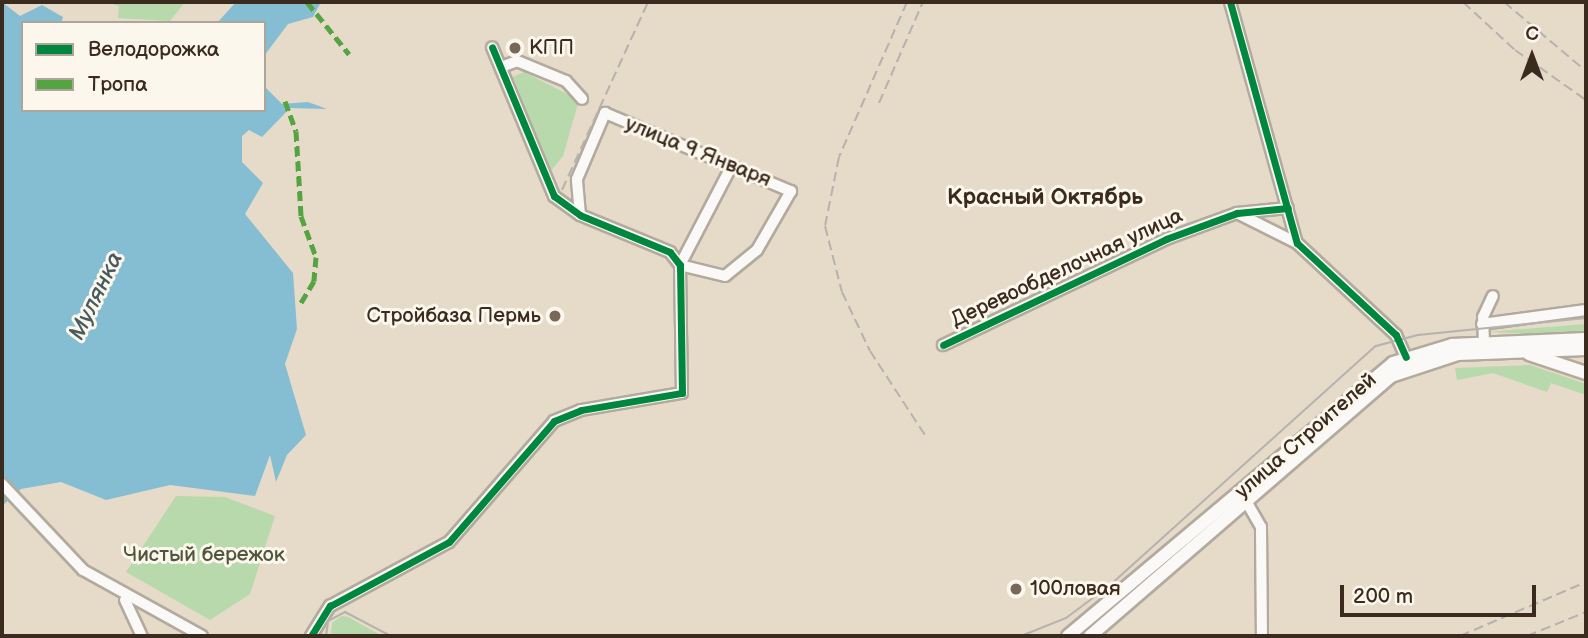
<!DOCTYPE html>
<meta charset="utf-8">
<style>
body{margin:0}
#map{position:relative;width:1588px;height:638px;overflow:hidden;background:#e6dac9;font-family:"Balsamiq Sans",sans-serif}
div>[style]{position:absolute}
.green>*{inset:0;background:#b7d9ac}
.water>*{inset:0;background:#85bed3}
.roads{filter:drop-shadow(2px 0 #b3aa9e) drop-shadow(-2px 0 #b3aa9e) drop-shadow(0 2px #b3aa9e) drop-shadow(0 -2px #b3aa9e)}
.minor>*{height:10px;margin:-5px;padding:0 5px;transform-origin:5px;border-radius:5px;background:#fbf9f7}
.major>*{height:12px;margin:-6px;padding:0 6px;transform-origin:6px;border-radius:6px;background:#fbf9f7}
.tram>*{height:2px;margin:-1px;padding:0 1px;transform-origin:1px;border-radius:1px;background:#b6b2ae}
.rail>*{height:2px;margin-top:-1px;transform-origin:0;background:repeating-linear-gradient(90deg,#b6b2ae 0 10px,transparent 0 15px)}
.quiet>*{height:5px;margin-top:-2.5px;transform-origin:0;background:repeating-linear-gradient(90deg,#54a441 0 10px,transparent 0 15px)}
.cycleway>*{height:7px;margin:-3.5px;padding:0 3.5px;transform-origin:3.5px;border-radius:3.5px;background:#00873e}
.dots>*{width:19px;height:19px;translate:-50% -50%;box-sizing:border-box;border:4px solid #fbf7ec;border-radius:50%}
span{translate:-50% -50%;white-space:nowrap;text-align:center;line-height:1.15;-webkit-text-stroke:6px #fbf7ec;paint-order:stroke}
.poi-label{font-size:21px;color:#3b2a1e}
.left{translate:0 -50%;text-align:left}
.right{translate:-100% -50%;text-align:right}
.street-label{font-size:21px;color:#3b2a1e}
.park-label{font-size:21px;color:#50563c}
.neighbourhood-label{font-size:23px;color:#3b2a1e;font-weight:700}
.water-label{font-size:23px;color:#465a5f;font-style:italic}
.frame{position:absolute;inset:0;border:4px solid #3b2a1e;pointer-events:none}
.legend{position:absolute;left:21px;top:21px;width:245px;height:91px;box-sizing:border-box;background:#fbf7ec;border:2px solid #aea59a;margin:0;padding:9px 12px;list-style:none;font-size:21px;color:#3b2a1e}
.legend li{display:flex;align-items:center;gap:14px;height:35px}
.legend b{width:35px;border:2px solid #aea59a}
.north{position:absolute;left:1497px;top:21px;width:70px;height:70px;-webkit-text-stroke:5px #fbf7ec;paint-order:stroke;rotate:0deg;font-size:19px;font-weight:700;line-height:28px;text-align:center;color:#3b2a1e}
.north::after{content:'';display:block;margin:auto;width:24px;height:32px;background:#3b2a1e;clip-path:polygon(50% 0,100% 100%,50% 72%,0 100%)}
.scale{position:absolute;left:1340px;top:585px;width:196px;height:32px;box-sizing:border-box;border:4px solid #3b2a1e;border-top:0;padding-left:9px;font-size:21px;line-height:24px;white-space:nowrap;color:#3b2a1e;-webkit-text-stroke:5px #fbf7ec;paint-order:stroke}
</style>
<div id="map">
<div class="green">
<i style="clip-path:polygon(107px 2px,185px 2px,170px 21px,118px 18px,119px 6px)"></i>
<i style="clip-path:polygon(524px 72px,579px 100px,563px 156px,550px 172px,513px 77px)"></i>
<i style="clip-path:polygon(1586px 324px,1586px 330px,1557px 335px,1487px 332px)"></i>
<i style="clip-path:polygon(1530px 365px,1586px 384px,1586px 395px,1551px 383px,1547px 392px,1493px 373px,1457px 380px,1455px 368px)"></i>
<i style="clip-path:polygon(176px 496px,225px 497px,275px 516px,250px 594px,210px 620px,126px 572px)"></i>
<i style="clip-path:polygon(342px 616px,348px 617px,382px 636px,331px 636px,332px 623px)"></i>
</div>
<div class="water">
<i style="clip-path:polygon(2px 2px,20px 16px,42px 5px,63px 17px,61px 23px,23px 23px,23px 110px,264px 110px,264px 86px,282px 104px,308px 102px,327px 109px,290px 108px,262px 137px,249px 130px,242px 136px,242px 162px,263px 183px,245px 214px,293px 273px,297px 329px,285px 364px,306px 435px,287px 455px,276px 482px,270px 455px,255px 496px,170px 485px,106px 500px,61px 482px,21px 489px,2px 506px)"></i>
<i style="clip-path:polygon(236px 2px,321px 2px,313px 17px,288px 24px,264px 56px,264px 23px,217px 23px)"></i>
</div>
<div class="roads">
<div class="minor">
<i style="left:1230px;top:2px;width:250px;rotate:74.5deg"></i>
<i style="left:1297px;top:243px;width:135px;rotate:42.9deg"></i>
<i style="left:1396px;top:335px;width:24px;rotate:66deg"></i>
<i style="left:504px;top:66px;width:14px;rotate:-21deg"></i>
<i style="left:517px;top:61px;width:53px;rotate:22.2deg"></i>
<i style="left:566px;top:81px;width:24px;rotate:48deg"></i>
<i style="left:1237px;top:213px;width:67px;rotate:26.6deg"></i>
<i style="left:580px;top:215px;width:36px;rotate:-95deg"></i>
<i style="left:577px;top:179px;width:72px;rotate:-67deg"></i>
<i style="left:605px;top:113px;width:202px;rotate:22.8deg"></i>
<i style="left:791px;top:191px;width:68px;rotate:120deg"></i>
<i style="left:757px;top:250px;width:41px;rotate:140.9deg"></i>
<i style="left:725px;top:276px;width:46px;rotate:-166.3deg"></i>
<i style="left:680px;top:265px;width:108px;rotate:-62.5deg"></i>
<i style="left:1482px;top:324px;width:105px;rotate:-7.7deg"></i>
<i style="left:1484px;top:343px;width:26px;rotate:-92deg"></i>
<i style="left:1483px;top:317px;width:23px;rotate:-65deg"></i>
<i style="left:943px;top:345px;width:247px;rotate:-25.4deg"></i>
<i style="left:1166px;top:239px;width:76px;rotate:-20.1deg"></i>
<i style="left:1237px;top:213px;width:51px;rotate:-5.6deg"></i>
<i style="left:2px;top:484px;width:118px;rotate:46.7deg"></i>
<i style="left:83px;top:570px;width:136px;rotate:29deg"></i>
<i style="left:1246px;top:501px;width:30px;rotate:60deg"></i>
<i style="left:1261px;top:527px;width:109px;rotate:89.5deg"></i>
<i style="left:125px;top:600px;width:40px;rotate:65deg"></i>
<i style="left:311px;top:636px;width:36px;rotate:-58deg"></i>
<i style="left:330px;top:606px;width:135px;rotate:-28.3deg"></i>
<i style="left:449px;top:542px;width:160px;rotate:-49deg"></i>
<i style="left:554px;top:421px;width:29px;rotate:-22deg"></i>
<i style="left:581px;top:410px;width:102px;rotate:-9.6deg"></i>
<i style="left:682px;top:393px;width:128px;rotate:-90.9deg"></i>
<i style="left:680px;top:265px;width:16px;rotate:-128deg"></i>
<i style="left:670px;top:252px;width:97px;rotate:-157.7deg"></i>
<i style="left:580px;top:215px;width:32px;rotate:-144deg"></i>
<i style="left:554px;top:196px;width:161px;rotate:-112.6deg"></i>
</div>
<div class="major">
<i style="left:1529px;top:354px;width:60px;rotate:18.4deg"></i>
<i style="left:1068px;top:636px;width:424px;rotate:-40deg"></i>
<i style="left:1393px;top:363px;width:62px;rotate:-17deg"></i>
<i style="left:1452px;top:345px;width:134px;rotate:-2.6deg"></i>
<i style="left:1090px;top:636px;width:398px;rotate:-40.8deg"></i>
<i style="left:1391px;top:376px;width:71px;rotate:-18.2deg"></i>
<i style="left:1458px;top:354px;width:128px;rotate:-2.2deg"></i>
</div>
</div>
<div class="tram">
<i style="left:326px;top:636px;width:15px;rotate:-82deg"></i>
<i style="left:328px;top:621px;width:19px;rotate:-28deg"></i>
<i style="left:345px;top:612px;width:52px;rotate:27.6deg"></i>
<i style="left:1021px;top:636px;width:48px;rotate:-21.8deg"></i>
<i style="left:1066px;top:618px;width:54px;rotate:-36.7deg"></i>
<i style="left:1109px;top:586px;width:359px;rotate:-42deg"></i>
<i style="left:1376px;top:346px;width:43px;rotate:-14.7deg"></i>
<i style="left:1418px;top:335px;width:169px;rotate:-5.8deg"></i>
</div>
<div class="rail">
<i style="left:907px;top:2px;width:169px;rotate:113.7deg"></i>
<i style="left:839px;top:157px;width:70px;rotate:101.5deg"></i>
<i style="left:825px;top:226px;width:68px;rotate:75.6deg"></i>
<i style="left:842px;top:292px;width:65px;rotate:64.6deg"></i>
<i style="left:870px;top:351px;width:100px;rotate:56.8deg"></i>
<i style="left:1463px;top:2px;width:71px;rotate:42.7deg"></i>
<i style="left:1515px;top:50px;width:87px;rotate:35.2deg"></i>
<i style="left:1504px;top:2px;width:107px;rotate:40.1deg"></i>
<i style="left:879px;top:103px;width:110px;rotate:-66.5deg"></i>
<i style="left:562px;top:190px;width:207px;rotate:-65.4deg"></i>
<i style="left:1460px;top:636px;width:137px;rotate:-23.2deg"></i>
<i style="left:1527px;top:636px;width:64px;rotate:-22.1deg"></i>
</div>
<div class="quiet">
<i style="left:307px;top:2px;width:67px;rotate:51.1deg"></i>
<i style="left:285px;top:101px;width:32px;rotate:70deg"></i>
<i style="left:296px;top:131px;width:85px;rotate:86.6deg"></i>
<i style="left:301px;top:216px;width:44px;rotate:69.9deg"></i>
<i style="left:316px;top:257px;width:24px;rotate:95deg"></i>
<i style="left:314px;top:281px;width:26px;rotate:121deg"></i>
</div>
<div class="cycleway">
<i style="left:1230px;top:2px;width:250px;rotate:74.5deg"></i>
<i style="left:1297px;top:243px;width:135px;rotate:42.9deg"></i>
<i style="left:1396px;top:335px;width:24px;rotate:66deg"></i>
<i style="left:943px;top:345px;width:247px;rotate:-25.4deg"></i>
<i style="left:1166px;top:239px;width:76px;rotate:-20.1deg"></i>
<i style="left:1237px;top:213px;width:51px;rotate:-5.6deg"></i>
<i style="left:311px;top:636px;width:36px;rotate:-58deg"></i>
<i style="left:330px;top:606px;width:135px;rotate:-28.3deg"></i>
<i style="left:449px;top:542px;width:160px;rotate:-49deg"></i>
<i style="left:554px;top:421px;width:29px;rotate:-22deg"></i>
<i style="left:581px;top:410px;width:102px;rotate:-9.6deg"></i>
<i style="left:682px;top:393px;width:128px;rotate:-90.9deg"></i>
<i style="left:680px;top:265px;width:16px;rotate:-128deg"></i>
<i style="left:670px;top:252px;width:97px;rotate:-157.7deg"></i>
<i style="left:580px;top:215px;width:32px;rotate:-144deg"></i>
<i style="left:554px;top:196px;width:161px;rotate:-112.6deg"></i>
</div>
<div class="dots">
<i style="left:515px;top:48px;background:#77685a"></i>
<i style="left:555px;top:316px;background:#77685a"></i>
<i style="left:1016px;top:589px;background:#77685a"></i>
</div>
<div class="poi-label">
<span class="left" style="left:529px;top:48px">КПП</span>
<span class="right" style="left:541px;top:316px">Стройбаза Пермь</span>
<span class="left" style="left:1030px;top:589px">100ловая</span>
</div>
<div class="street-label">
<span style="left:698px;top:152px;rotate:22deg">улица 9 Января</span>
<span style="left:1067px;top:268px;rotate:-25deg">Деревообделочная улица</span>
<span style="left:1306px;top:436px;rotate:-41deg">улица Строителей</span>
</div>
<div class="park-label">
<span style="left:204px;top:555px">Чистый бережок</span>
</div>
<div class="neighbourhood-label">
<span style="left:1045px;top:197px">Красный Октябрь</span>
</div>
<div class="water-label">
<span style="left:96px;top:296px;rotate:-64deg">Мулянка</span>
</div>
<div class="frame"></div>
<ul class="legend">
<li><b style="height:9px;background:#00873e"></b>Велодорожка</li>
<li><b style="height:9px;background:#54a441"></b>Тропа</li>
</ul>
<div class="north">С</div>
<div class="scale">200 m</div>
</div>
